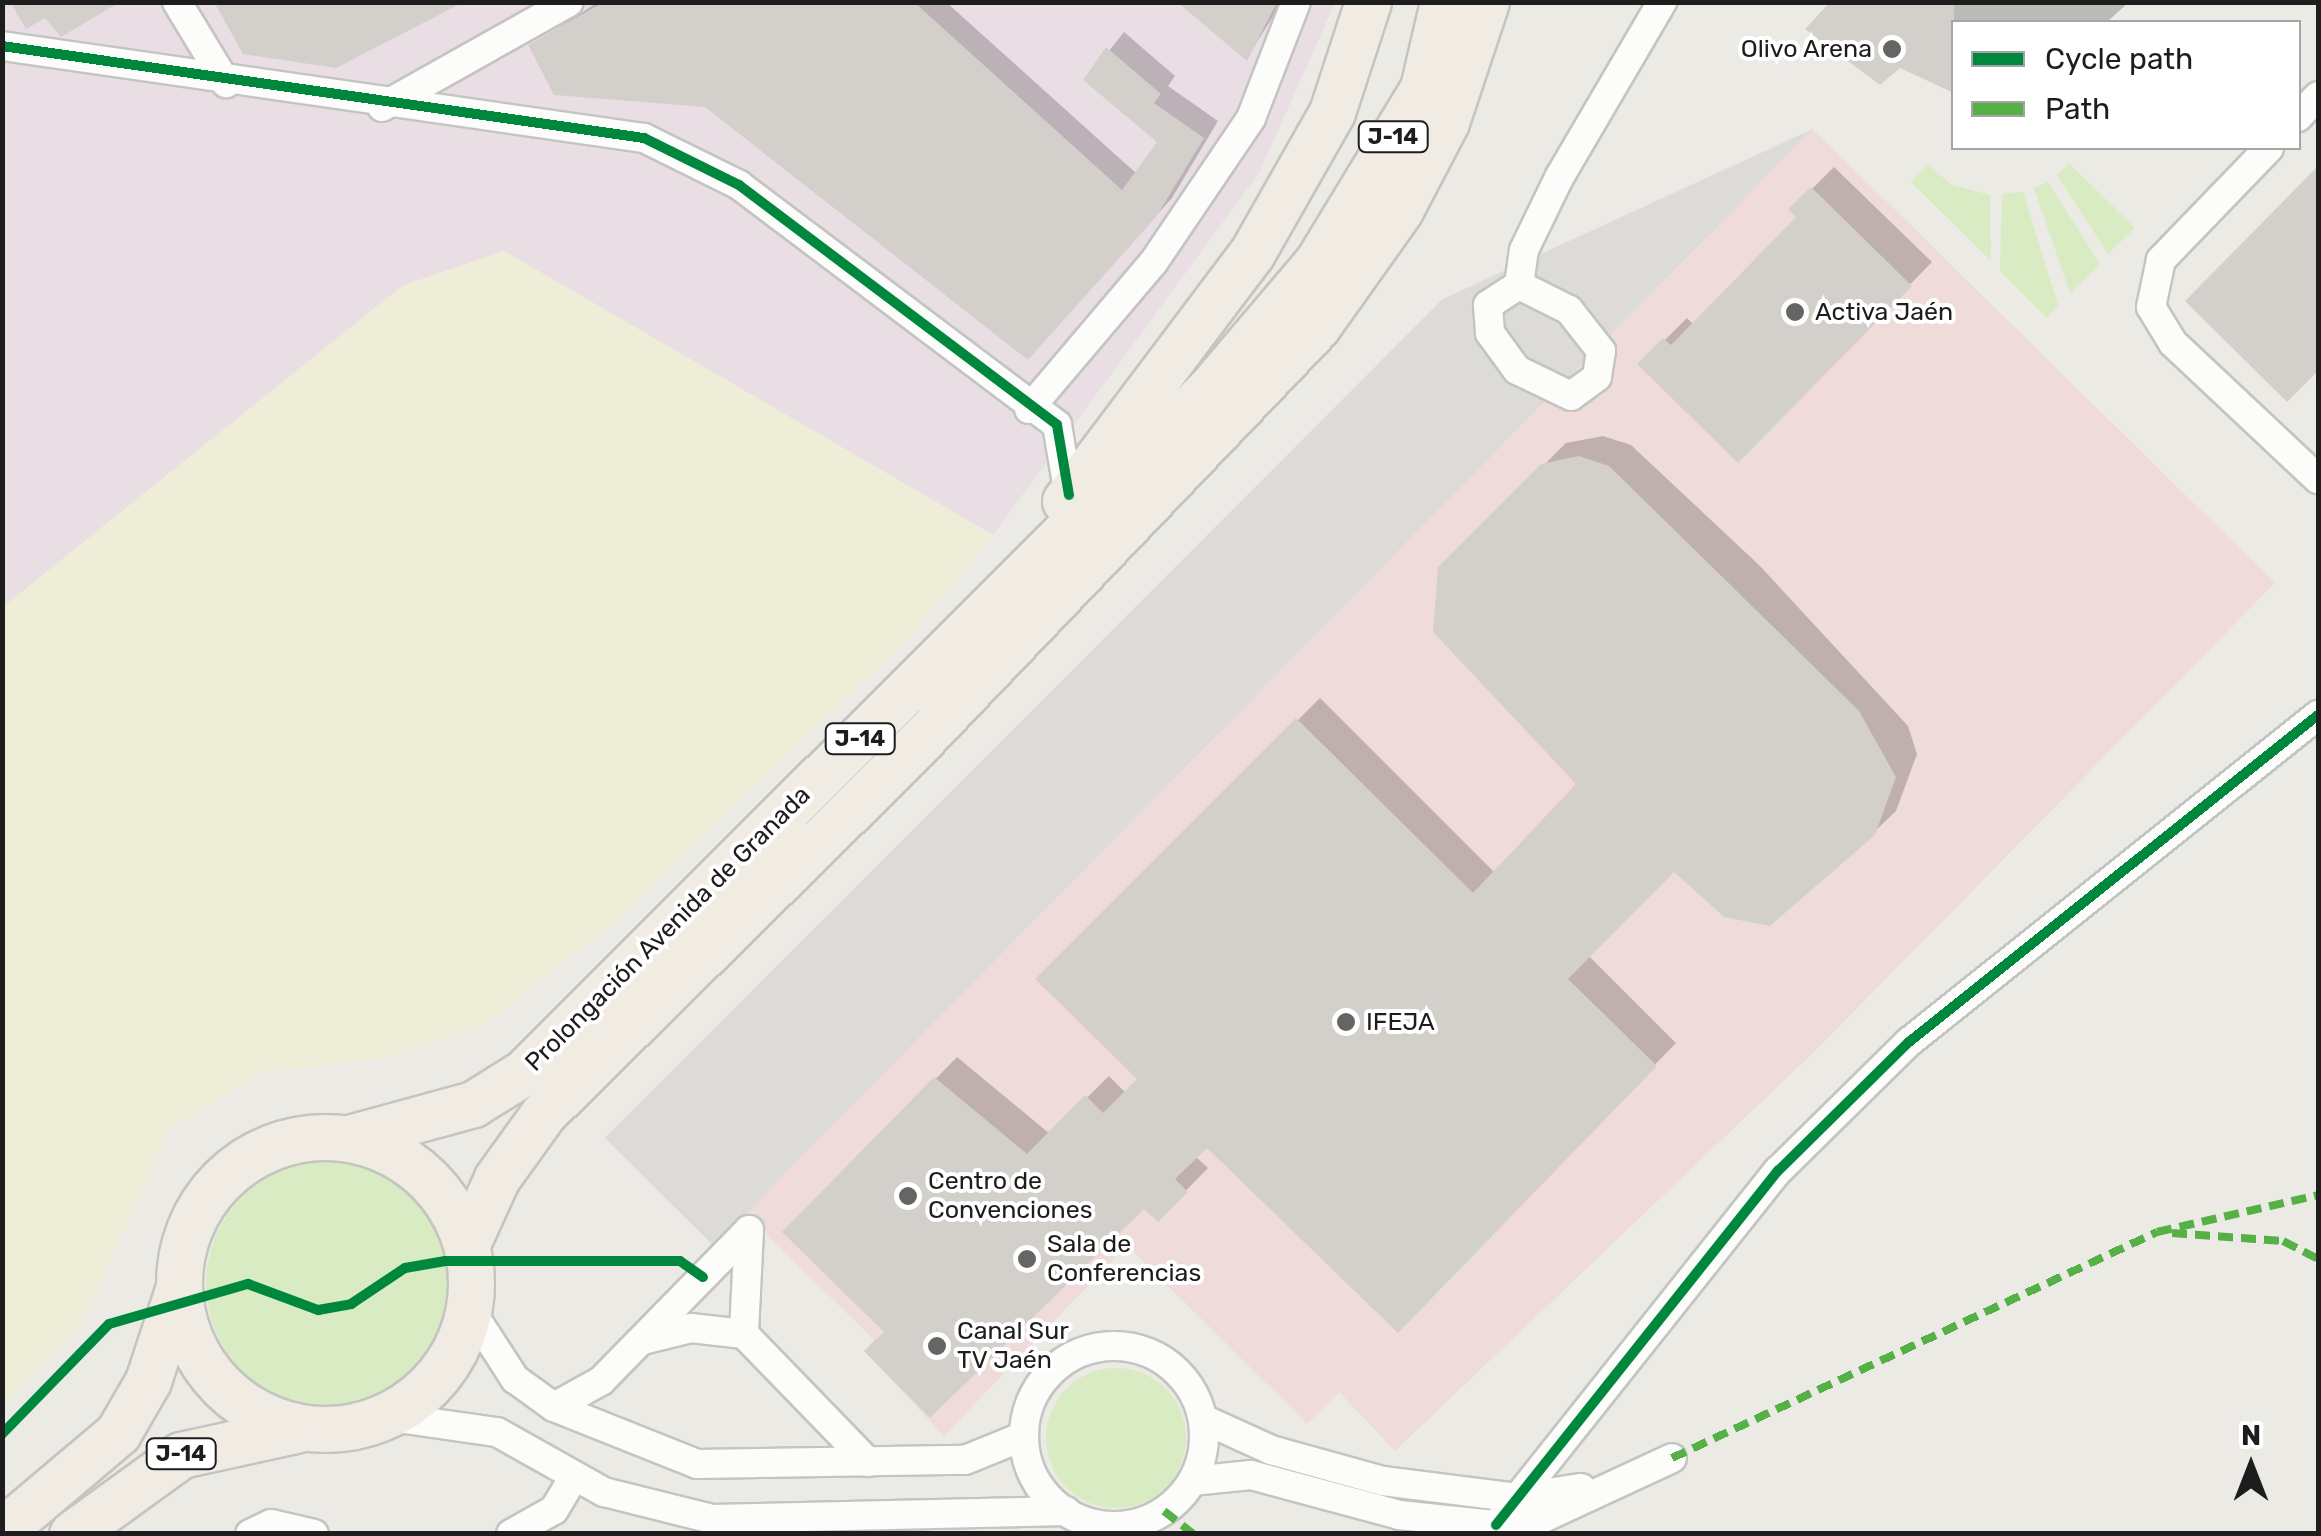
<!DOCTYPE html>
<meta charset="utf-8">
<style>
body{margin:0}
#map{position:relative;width:2321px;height:1536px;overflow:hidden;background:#eceae5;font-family:Rubik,sans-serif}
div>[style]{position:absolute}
.commercial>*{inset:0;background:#efdcda}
.industrial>*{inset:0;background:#eadee5}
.farmland>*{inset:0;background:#ededd8}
.grass>*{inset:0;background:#d9ebc2}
.round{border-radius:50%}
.parking>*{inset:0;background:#dcdbd9}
.shadow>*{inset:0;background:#0003}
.building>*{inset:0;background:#d3d0cc}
.roads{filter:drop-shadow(2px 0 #c4c4c1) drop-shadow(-2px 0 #c4c4c1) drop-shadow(0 2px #c4c4c1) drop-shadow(0 -2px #c4c4c1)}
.street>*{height:28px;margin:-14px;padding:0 14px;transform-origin:14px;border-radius:14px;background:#fcfcfb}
.street>.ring{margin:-14px;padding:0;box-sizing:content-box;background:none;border:28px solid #fcfcfb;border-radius:50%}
.primary>*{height:45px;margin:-22.5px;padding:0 22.5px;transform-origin:22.5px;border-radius:22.5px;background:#f0ebe3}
.primary>.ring{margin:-22.5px;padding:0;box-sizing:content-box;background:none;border:45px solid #f0ebe3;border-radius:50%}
.quiet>*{height:8px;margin-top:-4px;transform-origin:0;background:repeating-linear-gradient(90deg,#55b145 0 15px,transparent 0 23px)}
.cycleway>*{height:10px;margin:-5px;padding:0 5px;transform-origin:5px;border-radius:5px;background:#00873e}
.dots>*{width:28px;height:28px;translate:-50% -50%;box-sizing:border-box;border:5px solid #fff;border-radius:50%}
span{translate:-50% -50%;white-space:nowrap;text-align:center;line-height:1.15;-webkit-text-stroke:8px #fff;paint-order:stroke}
.shield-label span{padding:2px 8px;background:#fff;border:2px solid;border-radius:8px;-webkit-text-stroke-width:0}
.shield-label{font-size:22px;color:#1d1d1d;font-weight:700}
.poi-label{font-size:25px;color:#1d1d1d}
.right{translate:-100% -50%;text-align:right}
.left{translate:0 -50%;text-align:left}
.street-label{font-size:25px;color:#1d1d1d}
.frame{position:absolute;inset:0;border:5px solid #1d1d1d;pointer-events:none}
.legend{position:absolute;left:1951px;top:20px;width:350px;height:130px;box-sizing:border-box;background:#fff;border:2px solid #a5a5a5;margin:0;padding:12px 18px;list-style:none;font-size:30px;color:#1d1d1d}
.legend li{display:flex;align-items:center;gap:20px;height:50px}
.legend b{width:50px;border:2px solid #a5a5a5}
.north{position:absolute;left:2201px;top:1416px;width:100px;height:100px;-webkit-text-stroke:8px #fff;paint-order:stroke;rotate:0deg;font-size:28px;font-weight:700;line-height:40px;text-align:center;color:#1d1d1d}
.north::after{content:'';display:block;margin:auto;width:35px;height:45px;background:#1d1d1d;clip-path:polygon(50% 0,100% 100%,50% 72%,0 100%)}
</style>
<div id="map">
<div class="commercial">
<i style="clip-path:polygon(1813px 129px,2275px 583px,1815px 1051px,1395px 1451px,1339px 1392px,1307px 1424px,1127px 1245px,944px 1436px,864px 1351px,874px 1340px,749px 1217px,714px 1246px,605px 1138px,1443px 299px)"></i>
</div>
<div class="industrial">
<i style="clip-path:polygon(3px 3px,1335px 3px,1259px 173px,993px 535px,504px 251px,402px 286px,3px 607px)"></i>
</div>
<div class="farmland">
<i style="clip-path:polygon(504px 251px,993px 535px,907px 639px,609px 927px,482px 1026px,387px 1058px,265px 1072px,171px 1127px,81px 1325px,3px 1404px,3px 607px,402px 286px)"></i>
</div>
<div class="grass">
<i style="clip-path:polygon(2069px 163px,2135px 228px,2108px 254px,2057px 175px)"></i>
<i style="clip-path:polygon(1928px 165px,1952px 185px,1990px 195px,1991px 261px,1911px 182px)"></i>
<i style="clip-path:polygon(2048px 182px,2100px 264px,2070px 293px,2034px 188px)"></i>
<i style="clip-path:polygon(2023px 192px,2058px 305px,2047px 318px,2000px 271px,2002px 194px)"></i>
<i class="round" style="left:206px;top:1161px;width:246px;height:246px"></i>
<i class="round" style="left:1046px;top:1368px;width:140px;height:140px"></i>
</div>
<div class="parking">
<i style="clip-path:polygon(1813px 129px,714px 1246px,605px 1138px,1443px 299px)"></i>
</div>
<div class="shadow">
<i style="clip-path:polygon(598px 2px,946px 2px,1137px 174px,1160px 141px,1086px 80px,1124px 32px,1175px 76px,1168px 86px,1218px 121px,1172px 198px,1044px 340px,706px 105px,531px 46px)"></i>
<i style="clip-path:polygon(1181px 2px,1282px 2px,1247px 58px)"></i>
<i style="clip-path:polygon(1830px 2px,2129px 2px,2107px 22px,1954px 22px,1899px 65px)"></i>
<i style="clip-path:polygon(1834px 167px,1932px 262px,1738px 460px,1641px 364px,1687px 318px,1694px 325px,1800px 217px,1792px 209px)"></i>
<i style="clip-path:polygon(2318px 170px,2318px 369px,2287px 398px,2188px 301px)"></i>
<i style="clip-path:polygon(1603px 436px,1631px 445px,1760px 566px,1908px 726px,1917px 754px,1896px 811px,1873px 833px,1674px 869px,1588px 955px,1676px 1043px,1397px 1329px,1207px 1145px,1195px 1156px,1208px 1168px,1158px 1219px,1144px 1205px,887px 1331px,786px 1232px,957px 1057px,1050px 1134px,1109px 1076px,1126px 1093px,1140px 1079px,1039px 979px,1320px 698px,1495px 873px,1580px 784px,1440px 568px,1566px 443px)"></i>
</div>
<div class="building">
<i style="clip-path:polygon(10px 2px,120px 2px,61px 37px,45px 18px,26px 29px)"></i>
<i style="clip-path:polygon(214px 2px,464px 2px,336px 68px,243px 54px)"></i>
<i style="clip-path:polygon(604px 2px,914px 2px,1122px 190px,1157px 142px,1083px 80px,1106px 47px,1161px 94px,1154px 103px,1204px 138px,1156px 217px,1028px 360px,705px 107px,554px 95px,528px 45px)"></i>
<i style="clip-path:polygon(1177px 2px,1277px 2px,1247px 61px)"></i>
<i style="clip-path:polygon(1830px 2px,1954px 2px,1954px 93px,1900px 68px,1880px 85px,1805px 29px)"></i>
<i style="clip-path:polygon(2318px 166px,2318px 371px,2287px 402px,2185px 301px)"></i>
<i style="clip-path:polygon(1811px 187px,1912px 286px,1738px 463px,1637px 364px,1663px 338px,1671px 345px,1796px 217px,1788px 209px)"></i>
<i style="clip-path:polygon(1579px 456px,1609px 466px,1859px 711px,1896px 777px,1875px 835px,1770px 926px,1724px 917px,1674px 872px,1568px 979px,1657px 1066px,1398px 1333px,1207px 1148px,1175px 1179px,1188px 1192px,1158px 1222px,1144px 1209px,930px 1418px,864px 1351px,884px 1332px,782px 1232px,934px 1077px,1027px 1154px,1085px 1095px,1103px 1113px,1137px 1079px,1035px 979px,1296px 718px,1473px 893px,1576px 784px,1433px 632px,1438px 567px,1541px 464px)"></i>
</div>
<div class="roads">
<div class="street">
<i style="left:177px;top:2px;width:95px;rotate:58.8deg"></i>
<i style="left:2px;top:46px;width:649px;rotate:8.16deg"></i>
<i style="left:644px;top:138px;width:106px;rotate:26.3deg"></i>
<i style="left:739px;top:185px;width:398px;rotate:37deg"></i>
<i style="left:1057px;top:425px;width:71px;rotate:80.3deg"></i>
<i style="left:382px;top:107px;width:214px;rotate:-29.3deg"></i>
<i style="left:2298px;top:117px;width:29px;rotate:-46deg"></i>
<i style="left:2269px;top:148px;width:156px;rotate:134deg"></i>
<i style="left:2161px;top:260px;width:48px;rotate:102deg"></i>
<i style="left:2151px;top:307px;width:42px;rotate:58.6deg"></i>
<i style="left:2173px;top:343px;width:199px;rotate:43.2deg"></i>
<i style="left:1519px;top:285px;width:56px;rotate:26.6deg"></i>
<i style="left:1569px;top:310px;width:52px;rotate:52deg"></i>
<i style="left:1601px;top:351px;width:26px;rotate:99deg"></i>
<i style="left:1597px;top:377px;width:32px;rotate:144deg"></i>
<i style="left:1571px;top:396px;width:60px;rotate:-154.3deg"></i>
<i style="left:1517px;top:370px;width:46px;rotate:-126.1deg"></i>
<i style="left:1490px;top:333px;width:28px;rotate:-94deg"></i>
<i style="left:1488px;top:305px;width:37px;rotate:-33deg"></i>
<i style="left:1519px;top:285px;width:35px;rotate:-82deg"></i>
<i style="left:1524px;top:250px;width:82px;rotate:-64.1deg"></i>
<i style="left:1560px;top:176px;width:202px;rotate:-59.6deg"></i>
<i style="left:1029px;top:409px;width:192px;rotate:-49.7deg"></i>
<i style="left:1153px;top:263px;width:175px;rotate:-55.9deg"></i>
<i style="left:1251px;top:118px;width:124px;rotate:-68.8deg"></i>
<i style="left:749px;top:1230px;width:104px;rotate:92.8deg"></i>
<i style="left:744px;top:1334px;width:178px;rotate:45.9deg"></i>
<i style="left:469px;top:1308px;width:85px;rotate:57.1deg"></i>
<i style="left:515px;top:1379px;width:48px;rotate:35.7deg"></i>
<i style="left:554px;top:1407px;width:154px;rotate:21.7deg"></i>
<i style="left:697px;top:1464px;width:268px;rotate:-0.9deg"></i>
<i style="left:965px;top:1460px;width:64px;rotate:-22.1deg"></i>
<i style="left:643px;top:1340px;width:49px;rotate:-14deg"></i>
<i style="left:691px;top:1328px;width:53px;rotate:6.5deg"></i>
<i class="ring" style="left:1024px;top:1346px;width:152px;height:152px"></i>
<i style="left:554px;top:1407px;width:54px;rotate:-29deg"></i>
<i style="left:601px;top:1381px;width:211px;rotate:-45.6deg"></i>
<i style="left:384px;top:1416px;width:114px;rotate:8.1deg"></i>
<i style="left:497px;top:1432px;width:123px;rotate:29.3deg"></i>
<i style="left:604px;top:1492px;width:111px;rotate:14deg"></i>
<i style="left:712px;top:1519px;width:354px;rotate:-1.3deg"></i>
<i style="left:1203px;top:1419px;width:75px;rotate:24.5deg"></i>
<i style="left:1271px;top:1450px;width:116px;rotate:15.5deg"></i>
<i style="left:1383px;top:1481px;width:135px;rotate:7.2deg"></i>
<i style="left:1517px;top:1498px;width:65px;rotate:-8.9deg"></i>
<i style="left:1192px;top:1481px;width:59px;rotate:-5.8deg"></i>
<i style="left:1251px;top:1475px;width:153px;rotate:15.1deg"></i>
<i style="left:1399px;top:1515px;width:98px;rotate:5.9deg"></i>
<i style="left:1496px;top:1525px;width:48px;rotate:-8.5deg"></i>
<i style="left:1543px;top:1518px;width:142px;rotate:-24.9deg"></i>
<i style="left:1496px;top:1525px;width:453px;rotate:-51.5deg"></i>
<i style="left:1778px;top:1171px;width:184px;rotate:-44.6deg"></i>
<i style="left:1909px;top:1042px;width:524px;rotate:-38.64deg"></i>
<i style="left:250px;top:1534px;width:23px;rotate:-25deg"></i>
<i style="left:271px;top:1524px;width:44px;rotate:13.1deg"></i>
<i style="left:511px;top:1534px;width:49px;rotate:-29.2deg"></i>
<i style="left:554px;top:1510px;width:39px;rotate:-59deg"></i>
</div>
<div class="primary">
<i style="left:1065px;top:501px;width:311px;rotate:-53deg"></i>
<i style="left:1252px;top:253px;width:162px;rotate:-60.4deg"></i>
<i style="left:1332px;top:112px;width:116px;rotate:-71.9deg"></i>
<i class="ring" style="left:179px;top:1137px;width:247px;height:247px"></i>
<i style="left:349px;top:1138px;width:129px;rotate:-15.3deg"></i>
<i style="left:473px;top:1104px;width:59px;rotate:-31.8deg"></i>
<i style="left:523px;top:1073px;width:974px;rotate:-44.92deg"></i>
<i style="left:1213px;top:385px;width:162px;rotate:-49.7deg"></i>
<i style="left:1318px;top:261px;width:202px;rotate:-58.7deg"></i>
<i style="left:1423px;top:88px;width:88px;rotate:-76.9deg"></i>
<i style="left:467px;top:1244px;width:72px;rotate:-65.6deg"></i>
<i style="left:497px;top:1178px;width:79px;rotate:-54.3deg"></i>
<i style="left:543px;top:1114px;width:513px;rotate:-44.6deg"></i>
<i style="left:908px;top:754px;width:591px;rotate:-46.23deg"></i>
<i style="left:1317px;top:327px;width:143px;rotate:-54.6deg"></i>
<i style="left:1400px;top:210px;width:99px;rotate:-62.4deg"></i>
<i style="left:1446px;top:122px;width:126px;rotate:-71.6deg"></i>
<i style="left:2px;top:1531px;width:152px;rotate:-40.2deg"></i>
<i style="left:118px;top:1433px;width:60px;rotate:-60deg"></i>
<i style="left:148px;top:1381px;width:96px;rotate:-71.8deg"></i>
<i style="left:72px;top:1534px;width:135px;rotate:-35.9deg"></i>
<i style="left:181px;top:1455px;width:118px;rotate:-12.3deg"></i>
</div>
</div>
<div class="quiet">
<i style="left:2172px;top:1233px;width:111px;rotate:4.1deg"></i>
<i style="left:2283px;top:1241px;width:39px;rotate:27deg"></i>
<i style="left:1672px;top:1458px;width:535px;rotate:-24.98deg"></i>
<i style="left:2157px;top:1232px;width:165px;rotate:-12.9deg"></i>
<i style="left:1164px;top:1511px;width:37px;rotate:38deg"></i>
</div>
<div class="cycleway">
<i style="left:2px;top:46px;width:649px;rotate:8.16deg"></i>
<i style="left:644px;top:138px;width:106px;rotate:26.3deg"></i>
<i style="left:739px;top:185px;width:398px;rotate:37deg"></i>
<i style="left:1057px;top:425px;width:71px;rotate:80.3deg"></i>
<i style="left:2px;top:1434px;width:153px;rotate:-45.8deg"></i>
<i style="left:109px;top:1324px;width:145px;rotate:-16.1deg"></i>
<i style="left:248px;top:1284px;width:75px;rotate:20.4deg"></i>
<i style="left:318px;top:1310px;width:34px;rotate:-10deg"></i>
<i style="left:351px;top:1304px;width:65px;rotate:-33.7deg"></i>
<i style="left:405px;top:1268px;width:41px;rotate:-9.9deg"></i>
<i style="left:445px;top:1261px;width:235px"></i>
<i style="left:680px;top:1261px;width:28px;rotate:35deg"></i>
<i style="left:1496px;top:1525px;width:453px;rotate:-51.5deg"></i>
<i style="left:1778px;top:1171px;width:184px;rotate:-44.6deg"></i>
<i style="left:1909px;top:1042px;width:524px;rotate:-38.64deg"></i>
</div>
<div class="dots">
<i style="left:1892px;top:49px;background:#656563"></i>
<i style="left:1795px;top:312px;background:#656563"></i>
<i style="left:1346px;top:1022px;background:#656563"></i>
<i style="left:908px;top:1196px;background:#656563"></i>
<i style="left:1027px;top:1259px;background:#656563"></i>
<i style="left:937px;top:1346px;background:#656563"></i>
</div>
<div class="shield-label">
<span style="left:1393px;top:137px">J-14</span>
<span style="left:860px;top:739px">J-14</span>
<span style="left:181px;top:1454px">J-14</span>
</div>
<div class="poi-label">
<span class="right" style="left:1872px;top:49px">Olivo Arena</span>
<span class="left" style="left:1815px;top:312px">Activa Jaén</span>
<span class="left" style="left:1366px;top:1022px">IFEJA</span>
<span class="left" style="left:928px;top:1196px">Centro de<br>Convenciones</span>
<span class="left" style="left:1047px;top:1259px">Sala de<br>Conferencias</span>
<span class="left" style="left:957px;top:1346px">Canal Sur<br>TV Jaén</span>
</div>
<div class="street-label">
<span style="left:668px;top:929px;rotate:-45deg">Prolongación Avenida de Granada</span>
</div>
<div class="frame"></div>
<ul class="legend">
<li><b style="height:12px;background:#00873e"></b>Cycle path</li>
<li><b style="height:12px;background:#55b145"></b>Path</li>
</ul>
<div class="north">N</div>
</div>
